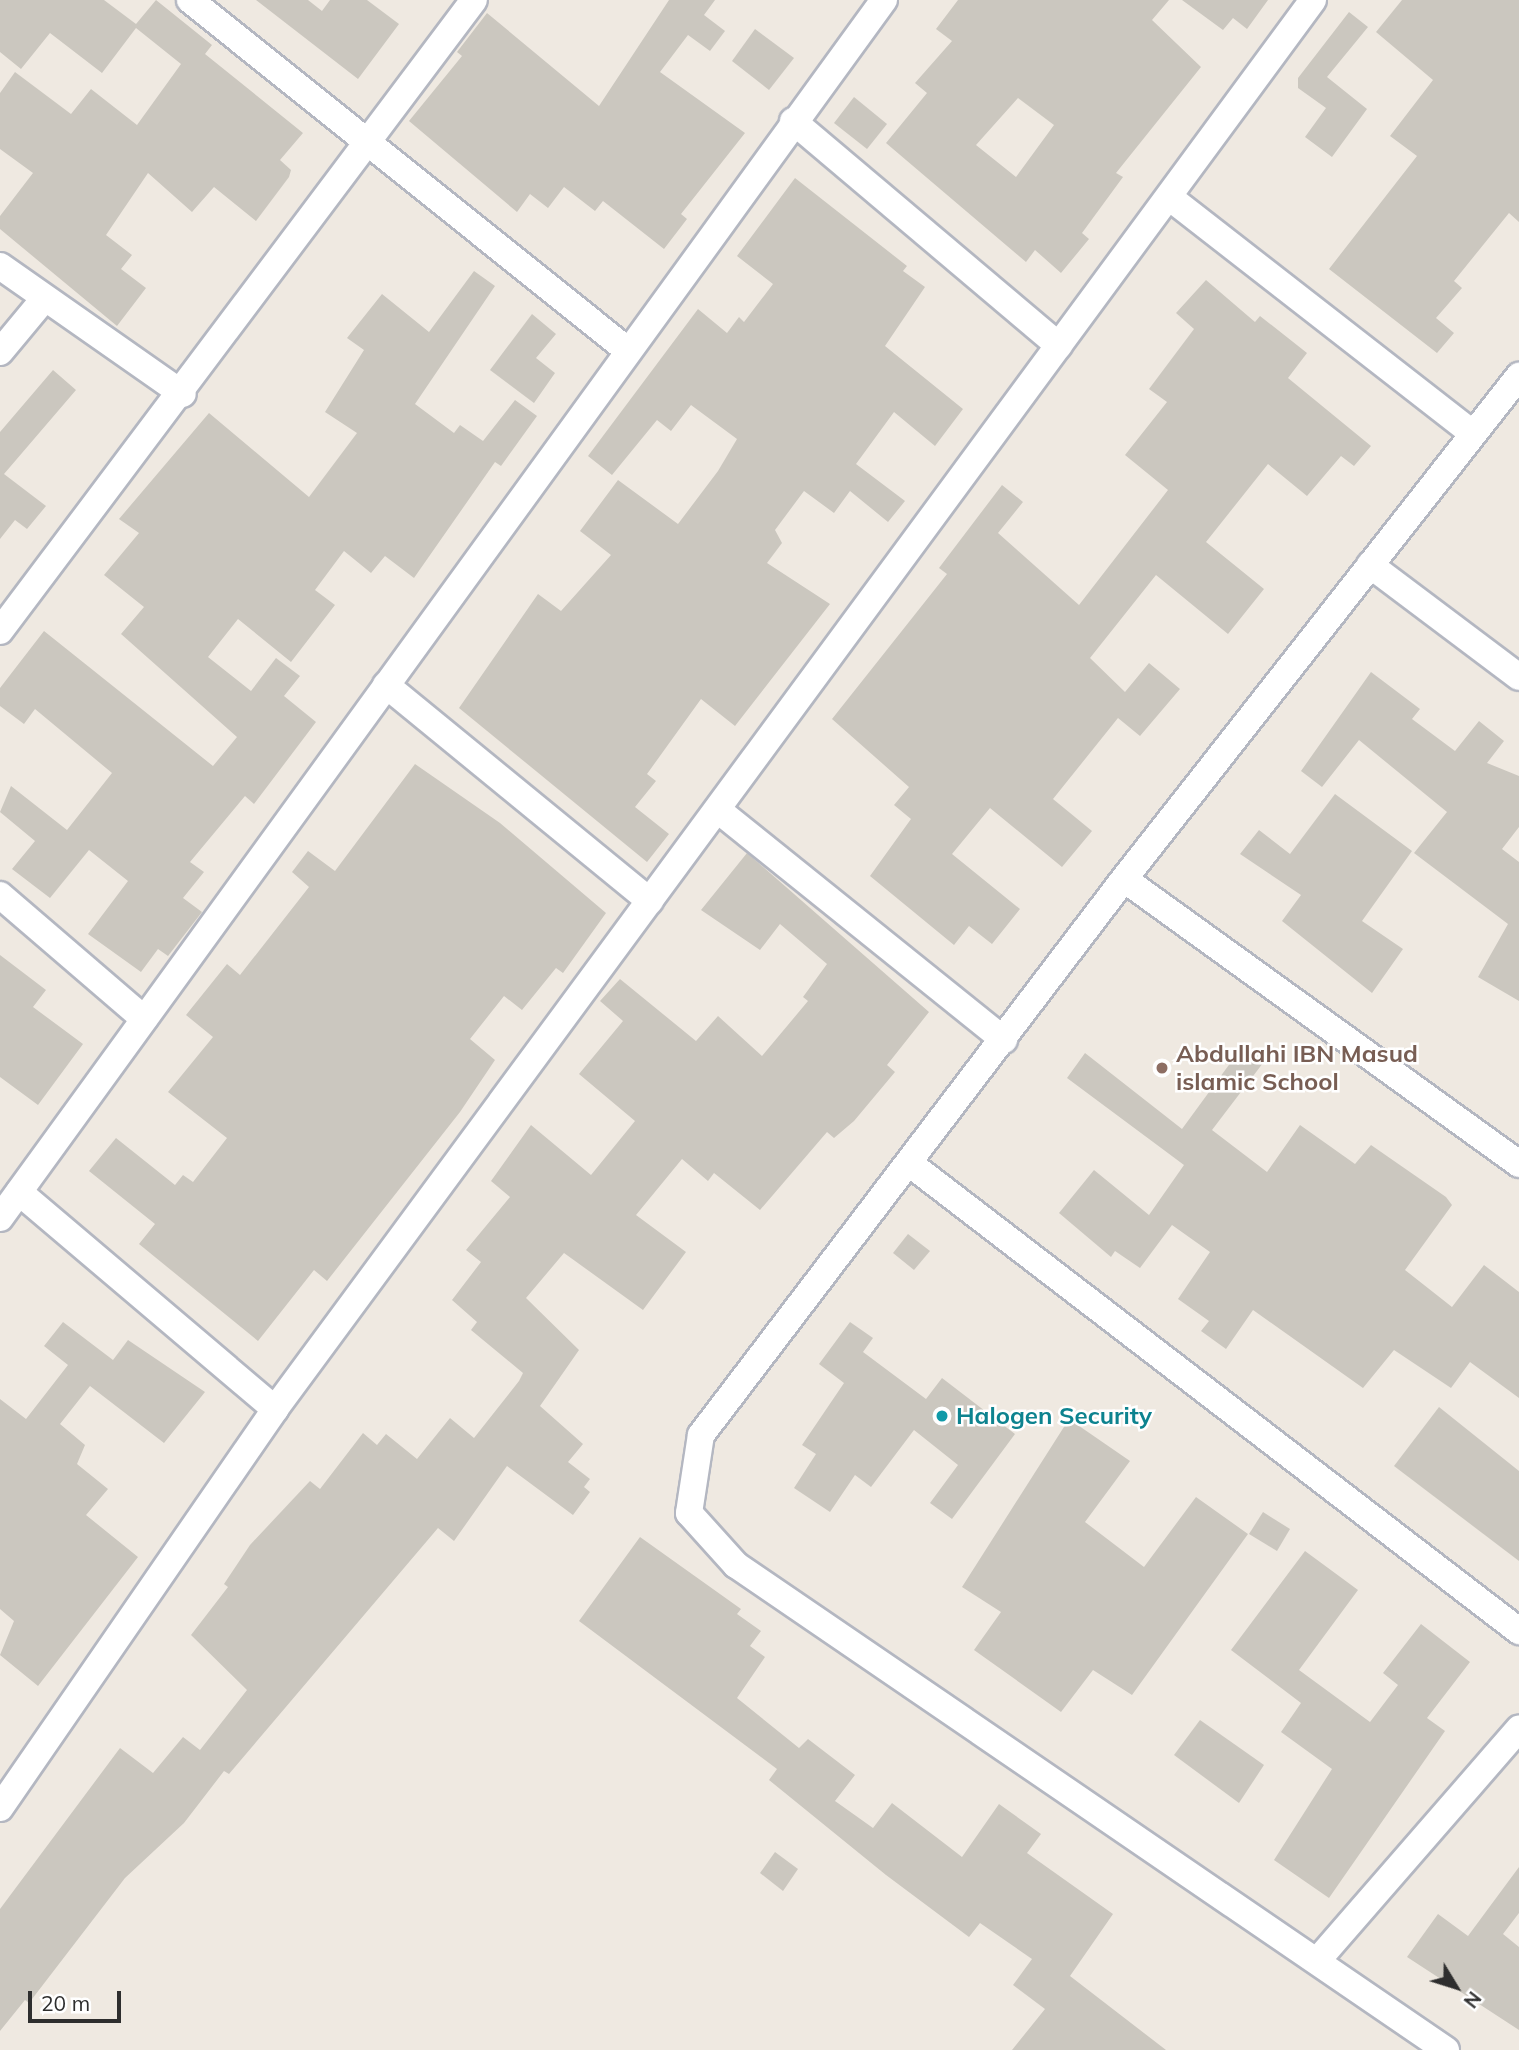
<!DOCTYPE html>
<style>
body{margin:0}
#map{position:relative;width:1519px;height:2050px;overflow:hidden;background:#efe9e1;font-family:Mulish,sans-serif}
div>[style]{position:absolute}
.building>*{inset:0;background:#cbc7bf}
.roads{filter:drop-shadow(2px 0 #b4b7c1) drop-shadow(-2px 0 #b4b7c1) drop-shadow(0 2px #b4b7c1) drop-shadow(0 -2px #b4b7c1)}
.minor>*{height:26px;margin:-13px;padding:0 13px;transform-origin:13px;border-radius:13px;background:#fff}
.dots>*{width:19px;height:19px;translate:-50% -50%;box-sizing:border-box;border:4px solid #fff;border-radius:50%}
span{translate:-50% -50%;white-space:nowrap;text-align:center;line-height:1.15;-webkit-text-stroke:5px #fff;paint-order:stroke}
.education-label{font-size:24px;color:#785e54;font-weight:700}
.left{translate:0 -50%;text-align:left}
.culture-label{font-size:24px;color:#0d838f;font-weight:700}
.north{position:absolute;left:1421px;top:1952px;width:70px;height:70px;-webkit-text-stroke:5px #fff;paint-order:stroke;rotate:128deg;font-size:19px;font-weight:700;line-height:28px;text-align:center;color:#2e2e2e}
.north::after{content:'';display:block;margin:auto;width:24px;height:32px;background:#2e2e2e;clip-path:polygon(50% 0,100% 100%,50% 72%,0 100%)}
.scale{position:absolute;left:28px;top:1991px;width:93px;height:32px;box-sizing:border-box;border:4px solid #2e2e2e;border-top:0;padding-left:9px;font-size:21px;line-height:24px;white-space:nowrap;color:#2e2e2e;-webkit-text-stroke:5px #fff;paint-order:stroke}
</style>
<div id="map">
<div class="building">
<i style="clip-path:polygon(0 0,104px 0,136px 24px,156px 0,212px 45px,205px 54px,303px 133px,280px 160px,291px 170px,289px 177px,256px 221px,214px 187px,192px 212px,148px 173px,106px 235px,132px 255px,121px 269px,146px 288px,117px 326px,0 229px,0 216px,33px 173px,0 149px,0 93px,15px 72px,71px 114px,91px 89px,137px 125px,181px 64px,136px 28px,102px 73px,50px 33px,21px 69px,0 52px)"></i>
<i style="clip-path:polygon(256px 0,308px 0,322px 11px,330px 0,367px 0,399px 24px,358px 79px)"></i>
<i style="clip-path:polygon(669px 0,715px 0,704px 15px,725px 31px,710px 51px,688px 35px,660px 72px,745px 133px,681px 214px,687px 219px,664px 249px,603px 201px,595px 211px,564px 187px,548px 208px,530px 194px,517px 212px,409px 121px,462px 56px,457px 52px,487px 13px,599px 106px)"></i>
<i style="clip-path:polygon(evenodd,958px 0,1169px 0,1152px 20px,1201px 67px,1116px 173px,1123px 177px,1082px 233px,1089px 239px,1061px 273px,1035px 250px,1026px 262px,886px 143px,927px 93px,915px 83px,952px 41px,936px 29px,958px 0,1018px 98px,1054px 125px,1016px 177px,976px 145px,1018px 98px)"></i>
<i style="clip-path:polygon(1182px 0,1268px 0,1247px 29px,1233px 18px,1223px 30px)"></i>
<i style="clip-path:polygon(1402px 0,1519px 0,1519px 222px,1509px 213px,1454px 281px,1462px 288px,1436px 318px,1454px 333px,1437px 353px,1329px 269px,1417px 156px,1390px 136px,1433px 80px,1376px 32px)"></i>
<i style="clip-path:polygon(1349px 12px,1368px 27px,1327px 77px,1367px 109px,1332px 157px,1305px 137px,1326px 108px,1298px 88px,1298px 78px)"></i>
<i style="clip-path:polygon(755px 29px,794px 58px,769px 90px,732px 61px)"></i>
<i style="clip-path:polygon(854px 97px,887px 124px,867px 149px,834px 123px)"></i>
<i style="clip-path:polygon(795px 178px,907px 266px,903px 271px,925px 287px,885px 346px,963px 409px,935px 446px,894px 412px,856px 464px,905px 501px,888px 522px,850px 491px,834px 513px,804px 491px,775px 530px,782px 543px,767px 563px,830px 604px,735px 726px,701px 699px,647px 774px,656px 781px,635px 807px,669px 834px,647px 862px,459px 708px,538px 594px,561px 611px,611px 555px,580px 531px,618px 480px,678px 524px,718px 471px,737px 439px,691px 405px,671px 431px,657px 420px,612px 475px,588px 456px,698px 309px,727px 333px,739px 317px,744px 322px,773px 284px,737px 256px)"></i>
<i style="clip-path:polygon(474px 271px,495px 286px,415px 404px,454px 433px,460px 425px,483px 441px,515px 400px,537px 416px,501px 466px,495px 462px,414px 578px,385px 556px,371px 573px,344px 551px,315px 590px,335px 605px,291px 662px,238px 619px,208px 657px,251px 691px,276px 658px,300px 676px,284px 696px,316px 722px,254px 804px,245px 796px,190px 862px,204px 872px,183px 898px,202px 912px,168px 956px,158px 949px,141px 972px,88px 934px,128px 881px,89px 850px,50px 898px,12px 869px,35px 841px,0 812px,11px 786px,67px 830px,112px 773px,35px 709px,24px 724px,0 706px,0 688px,44px 631px,213px 766px,237px 737px,121px 634px,144px 607px,104px 575px,139px 533px,119px 519px,209px 413px,309px 497px,357px 433px,325px 412px,364px 350px,347px 338px,382px 294px,429px 332px)"></i>
<i style="clip-path:polygon(1206px 280px,1255px 322px,1260px 316px,1307px 353px,1288px 378px,1371px 446px,1354px 466px,1341px 456px,1307px 496px,1268px 464px,1206px 542px,1264px 589px,1228px 634px,1156px 575px,1090px 658px,1125px 692px,1149px 663px,1180px 689px,1140px 736px,1118px 718px,1053px 799px,1092px 831px,1062px 867px,990px 808px,952px 854px,1020px 909px,992px 944px,969px 926px,954px 945px,870px 876px,911px 819px,894px 805px,909px 787px,832px 719px,947px 574px,939px 568px,1002px 485px,1023px 502px,998px 533px,1079px 605px,1168px 490px,1125px 455px,1167px 402px,1149px 389px,1194px 329px,1176px 313px)"></i>
<i style="clip-path:polygon(532px 314px,556px 334px,536px 358px,555px 373px,534px 403px,490px 370px)"></i>
<i style="clip-path:polygon(53px 370px,76px 390px,4px 474px,46px 506px,27px 529px,15px 520px,0 539px,0 432px)"></i>
<i style="clip-path:polygon(1371px 672px,1420px 709px,1412px 719px,1455px 751px,1479px 721px,1504px 741px,1487px 763px,1519px 776px,1519px 827px,1502px 849px,1519px 862px,1519px 1001px,1478px 977px,1508px 924px,1414px 853px,1447px 812px,1359px 740px,1322px 787px,1301px 771px)"></i>
<i style="clip-path:polygon(415px 764px,500px 823px,606px 913px,563px 973px,556px 968px,522px 1010px,504px 996px,470px 1039px,495px 1060px,460px 1112px,327px 1281px,314px 1270px,258px 1341px,139px 1244px,155px 1224px,89px 1171px,116px 1138px,175px 1185px,183px 1175px,193px 1182px,227px 1138px,168px 1092px,213px 1037px,186px 1015px,227px 964px,240px 975px,309px 887px,292px 872px,308px 851px,335px 871px)"></i>
<i style="clip-path:polygon(1335px 794px,1412px 851px,1362px 921px,1403px 949px,1372px 993px,1282px 921px,1301px 895px,1240px 854px,1259px 830px,1290px 854px)"></i>
<i style="clip-path:polygon(747px 853px,929px 1012px,887px 1065px,895px 1072px,854px 1121px,834px 1138px,827px 1132px,760px 1210px,714px 1173px,708px 1181px,682px 1159px,636px 1215px,686px 1252px,643px 1310px,564px 1253px,526px 1298px,579px 1350px,540px 1406px,583px 1444px,568px 1462px,590px 1479px,584px 1487px,590px 1492px,573px 1515px,507px 1466px,454px 1541px,438px 1528px,229px 1774px,224px 1771px,184px 1823px,125px 1878px,29px 2003px,25px 2000px,0 2031px,0 1909px,120px 1748px,153px 1773px,183px 1737px,200px 1750px,247px 1690px,191px 1635px,228px 1587px,224px 1584px,250px 1545px,310px 1481px,320px 1489px,363px 1433px,377px 1445px,386px 1434px,417px 1459px,450px 1418px,474px 1438px,519px 1381px,523px 1373px,471px 1330px,477px 1322px,452px 1300px,481px 1262px,466px 1250px,510px 1197px,491px 1181px,531px 1125px,591px 1175px,635px 1121px,579px 1074px,623px 1021px,600px 1001px,620px 979px,696px 1041px,718px 1016px,762px 1056px,808px 1001px,803px 997px,827px 964px,780px 924px,760px 950px,701px 910px)"></i>
<i style="clip-path:polygon(0 955px,46px 990px,33px 1007px,83px 1044px,38px 1105px,0 1077px)"></i>
<i style="clip-path:polygon(1242px 1047px,1263px 1063px,1212px 1130px,1267px 1172px,1300px 1125px,1355px 1164px,1371px 1145px,1446px 1197px,1452px 1205px,1405px 1270px,1452px 1307px,1484px 1265px,1519px 1292px,1519px 1398px,1470px 1362px,1451px 1388px,1394px 1350px,1363px 1388px,1253px 1310px,1226px 1349px,1201px 1331px,1209px 1321px,1178px 1299px,1210px 1252px,1172px 1225px,1140px 1268px,1115px 1251px,1111px 1257px,1059px 1213px,1094px 1170px,1149px 1215px,1184px 1165px,1067px 1078px,1085px 1053px,1182px 1129px)"></i>
<i style="clip-path:polygon(908px 1234px,930px 1251px,914px 1270px,893px 1253px)"></i>
<i style="clip-path:polygon(63px 1322px,113px 1360px,128px 1340px,205px 1392px,164px 1443px,90px 1386px,60px 1424px,85px 1445px,77px 1464px,108px 1489px,86px 1515px,138px 1557px,38px 1686px,0 1655px,14px 1621px,0 1609px,0 1399px,26px 1419px,68px 1365px,44px 1346px)"></i>
<i style="clip-path:polygon(850px 1322px,873px 1338px,863px 1352px,926px 1399px,942px 1378px,1015px 1434px,952px 1519px,930px 1503px,958px 1465px,914px 1430px,871px 1487px,855px 1475px,830px 1512px,794px 1488px,816px 1454px,802px 1445px,844px 1383px,819px 1364px)"></i>
<i style="clip-path:polygon(1439px 1407px,1519px 1471px,1519px 1561px,1394px 1466px)"></i>
<i style="clip-path:polygon(1069px 1419px,1130px 1461px,1085px 1522px,1144px 1567px,1196px 1497px,1248px 1534px,1132px 1695px,1093px 1670px,1061px 1712px,974px 1650px,1001px 1612px,962px 1587px)"></i>
<i style="clip-path:polygon(1263px 1512px,1290px 1529px,1277px 1551px,1249px 1534px)"></i>
<i style="clip-path:polygon(640px 1537px,741px 1609px,737px 1614px,761px 1631px,750px 1646px,765px 1657px,737px 1698px,799px 1748px,808px 1739px,855px 1775px,835px 1801px,873px 1828px,892px 1803px,962px 1857px,999px 1804px,1041px 1834px,1027px 1853px,1113px 1914px,1070px 1976px,1166px 2050px,1012px 2050px,1045px 2009px,1013px 1985px,1032px 1959px,980px 1923px,969px 1937px,886px 1875px,769px 1780px,777px 1769px,579px 1621px)"></i>
<i style="clip-path:polygon(1305px 1551px,1358px 1590px,1299px 1670px,1370px 1722px,1398px 1685px,1383px 1673px,1421px 1624px,1470px 1662px,1427px 1718px,1445px 1731px,1329px 1898px,1274px 1860px,1332px 1769px,1281px 1732px,1301px 1703px,1231px 1650px)"></i>
<i style="clip-path:polygon(1200px 1720px,1264px 1765px,1239px 1803px,1174px 1755px)"></i>
<i style="clip-path:polygon(775px 1852px,798px 1869px,783px 1891px,760px 1873px)"></i>
<i style="clip-path:polygon(1519px 1867px,1519px 1913px,1503px 1934px,1519px 1947px,1519px 2030px,1407px 1957px,1438px 1914px,1468px 1936px)"></i>
</div>
<div class="roads">
<div class="minor">
<i style="left:190px;top:0;width:560px;rotate:38.69deg"></i>
<i style="left:793px;top:121px;width:348px;rotate:40.2deg"></i>
<i style="left:1169px;top:197px;width:385px;rotate:37.9deg"></i>
<i style="left:0;top:266px;width:223px;rotate:35deg"></i>
<i style="left:0;top:352px;width:69px;rotate:-50.3deg"></i>
<i style="left:1370px;top:565px;width:186px;rotate:36.9deg"></i>
<i style="left:0;top:631px;width:789px;rotate:-53.09deg"></i>
<i style="left:386px;top:685px;width:341px;rotate:39.3deg"></i>
<i style="left:718px;top:810px;width:367px;rotate:38.8deg"></i>
<i style="left:1124px;top:879px;width:487px;rotate:35.8deg"></i>
<i style="left:0;top:895px;width:190px;rotate:40.7deg"></i>
<i style="left:909px;top:1163px;width:769px;rotate:37.5deg"></i>
<i style="left:19px;top:1192px;width:336px;rotate:40.3deg"></i>
<i style="left:0;top:1218px;width:1505px;rotate:-54.03deg"></i>
<i style="left:0;top:1808px;width:485px;rotate:-55.4deg"></i>
<i style="left:275px;top:1409px;width:1750px;rotate:-53.62deg"></i>
<i style="left:1317px;top:1961px;width:308px;rotate:-49deg"></i>
<i style="left:1446px;top:2050px;width:860px;rotate:-145.66deg"></i>
<i style="left:736px;top:1565px;width:70px;rotate:-132.1deg"></i>
<i style="left:689px;top:1513px;width:79px;rotate:-81.3deg"></i>
<i style="left:701px;top:1435px;width:699px;rotate:-52.74deg"></i>
<i style="left:1124px;top:879px;width:640px;rotate:-51.86deg"></i>
</div>
</div>
<div class="dots">
<i style="left:1162px;top:1068px;background:#8d6e63"></i>
<i style="left:942px;top:1416px;background:#0f9aa8"></i>
</div>
<div class="education-label">
<span class="left" style="left:1176px;top:1068px">Abdullahi IBN Masud<br>islamic School</span>
</div>
<div class="culture-label">
<span class="left" style="left:956px;top:1416px">Halogen Security</span>
</div>
<div class="north">N</div>
<div class="scale">20 m</div>
</div>
